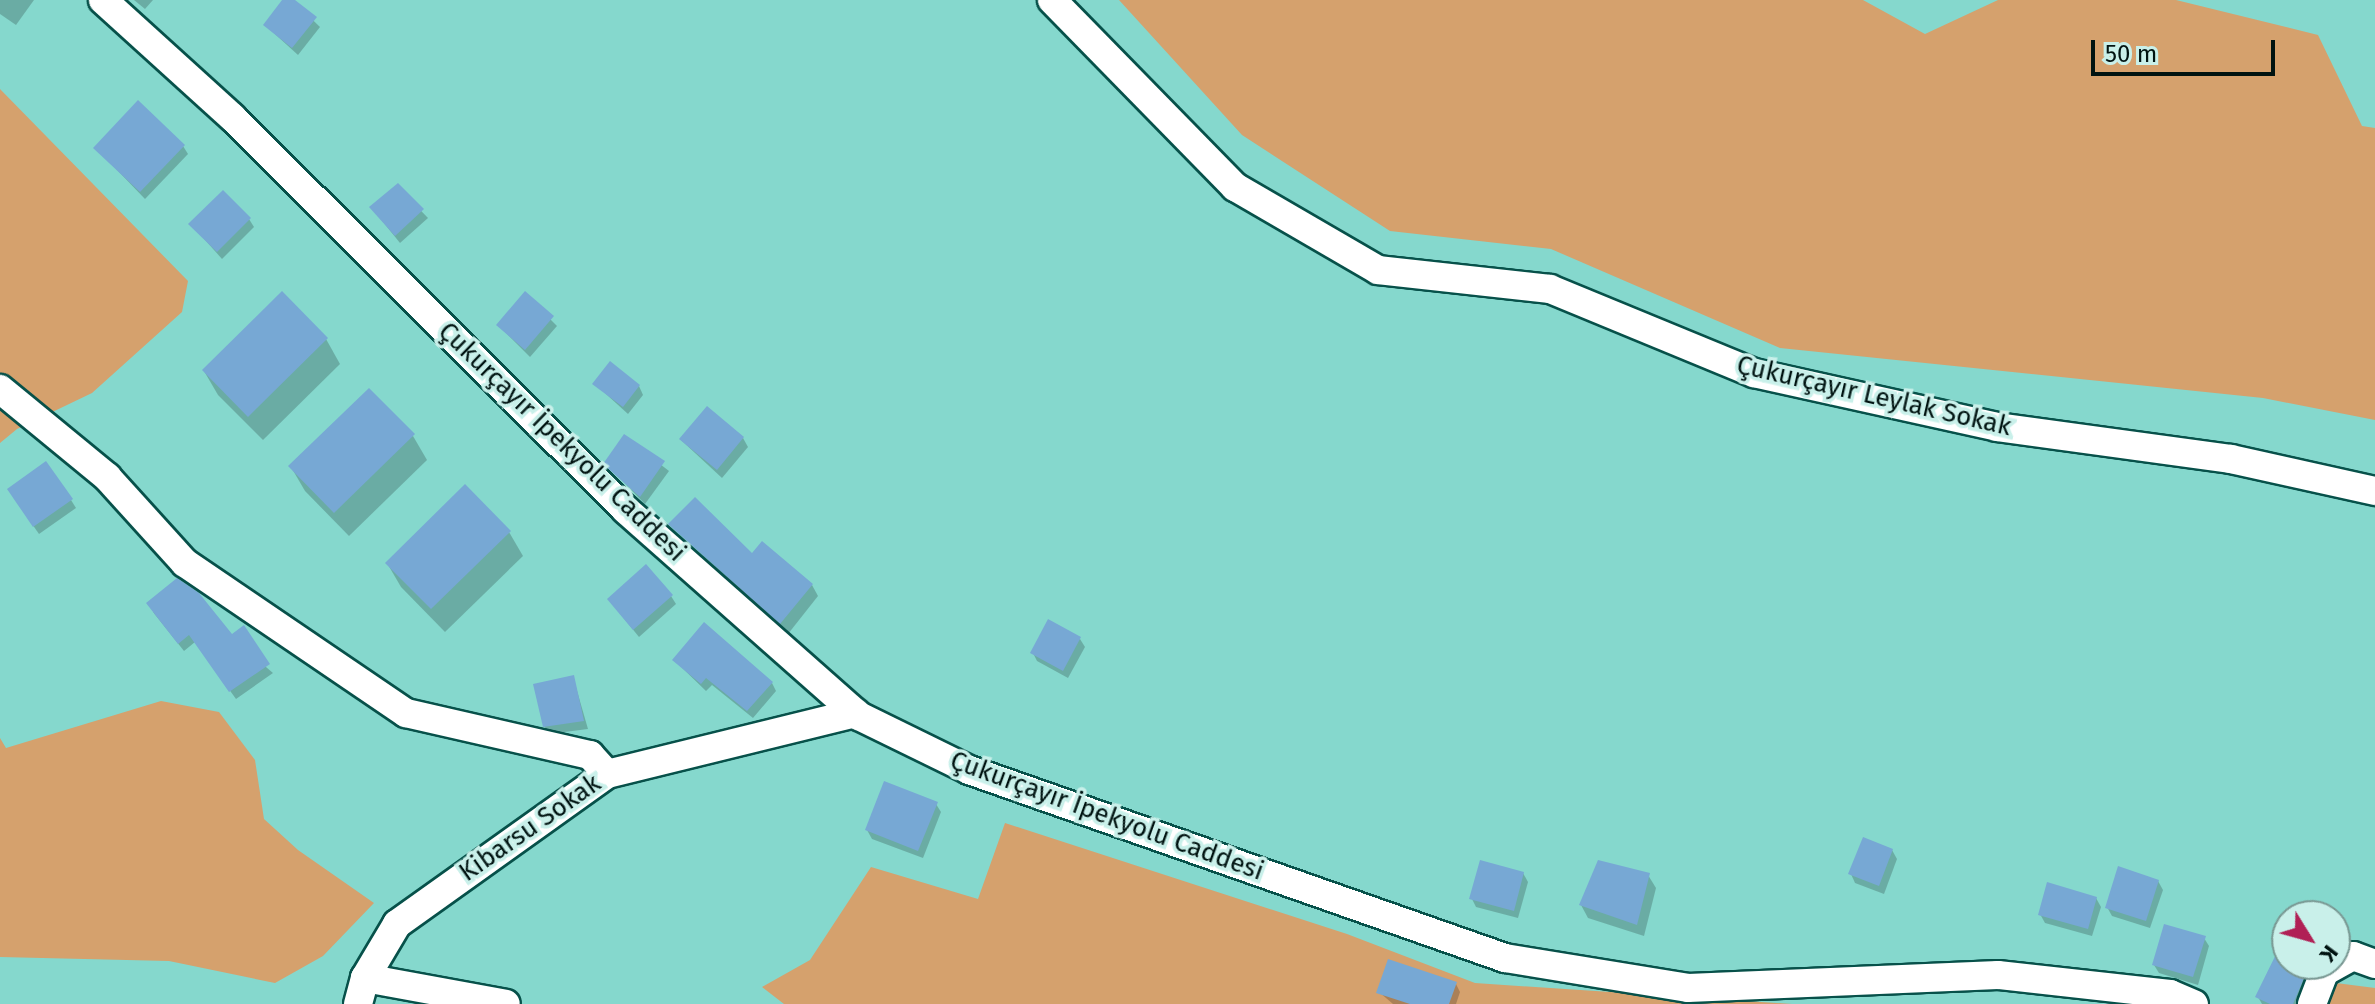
<!DOCTYPE html>
<meta charset="utf-8">
<style>
body{margin:0}
#map{position:relative;width:2375px;height:1004px;overflow:hidden;background:#85d8cd;font-family:"Fira Sans",sans-serif}
div>[style]{position:absolute}
.green>*{inset:0;background:#d5a16d}
.shadow>*{inset:0;background:#0003}
.building>*{inset:0;background:#77a8d4}
.roads{filter:drop-shadow(2px 0 #07514a) drop-shadow(-2px 0 #07514a) drop-shadow(0 2px #07514a) drop-shadow(0 -2px #07514a)}
.minor>*{height:28px;margin:-14px;padding:0 14px;transform-origin:14px;border-radius:14px;background:#fff}
span{translate:-50% -50%;white-space:nowrap;text-align:center;line-height:1.15;-webkit-text-stroke:7px #c9f0ea;paint-order:stroke}
.street-label{font-size:26px;color:#001311}
.north{position:absolute;left:2271px;top:900px;width:80px;height:80px;box-sizing:border-box;background:#c9f0ea;border:2px solid #799893;border-radius:50%;rotate:127deg;font-size:22px;font-weight:700;line-height:32px;text-align:center;color:#001311}
.north::after{content:'';display:block;margin:auto;width:28px;height:36px;background:#b02055;clip-path:polygon(50% 0,100% 100%,50% 72%,0 100%)}
.scale{position:absolute;left:2091px;top:40px;width:184px;height:36px;box-sizing:border-box;border:4px solid #001311;border-top:0;padding-left:10px;font-size:24px;line-height:28px;white-space:nowrap;color:#001311;-webkit-text-stroke:6px #c9f0ea;paint-order:stroke}
</style>
<div id="map">
<div class="green">
<i style="clip-path:polygon(1119px 0,1863px 0,1925px 34px,1998px 0,2176px 0,2318px 35px,2362px 126px,2375px 128px,2375px 420px,2263px 398px,1780px 348px,1551px 249px,1390px 231px,1242px 135px)"></i>
<i style="clip-path:polygon(0 89px,188px 281px,182px 312px,92px 393px,17px 429px,0 443px)"></i>
<i style="clip-path:polygon(161px 701px,219px 712px,255px 760px,264px 819px,298px 850px,374px 903px,323px 956px,275px 983px,169px 961px,0 957px,0 738px,6px 748px)"></i>
<i style="clip-path:polygon(1005px 823px,1347px 934px,1475px 983px,1792px 1004px,784px 1004px,762px 987px,810px 960px,871px 867px,978px 899px)"></i>
<i style="clip-path:polygon(2336px 983px,2375px 988px,2375px 1004px,2325px 1004px)"></i>
</div>
<div class="shadow">
<i style="clip-path:polygon(0 0,34px 0,16px 25px,0 14px)"></i>
<i style="clip-path:polygon(134px 0,153px 0,145px 9px)"></i>
<i style="clip-path:polygon(285px 0,292px 0,320px 27px,298px 55px,265px 25px)"></i>
<i style="clip-path:polygon(183px 146px,188px 154px,145px 199px,96px 148px)"></i>
<i style="clip-path:polygon(397px 186px,428px 218px,400px 243px,371px 207px)"></i>
<i style="clip-path:polygon(249px 219px,254px 227px,222px 259px,191px 224px)"></i>
<i style="clip-path:polygon(525px 294px,557px 326px,530px 357px,498px 325px)"></i>
<i style="clip-path:polygon(326px 339px,340px 364px,263px 440px,218px 395px,204px 371px)"></i>
<i style="clip-path:polygon(595px 384px,639px 386px,643px 395px,628px 414px)"></i>
<i style="clip-path:polygon(413px 436px,427px 460px,349px 536px,305px 491px,291px 467px)"></i>
<i style="clip-path:polygon(625px 437px,669px 471px,645px 504px,606px 464px)"></i>
<i style="clip-path:polygon(743px 438px,748px 447px,722px 478px,681px 440px)"></i>
<i style="clip-path:polygon(14px 498px,71px 500px,76px 508px,39px 534px)"></i>
<i style="clip-path:polygon(670px 524px,753px 556px,812px 585px,818px 596px,788px 634px)"></i>
<i style="clip-path:polygon(509px 532px,523px 556px,445px 632px,401px 587px,387px 563px)"></i>
<i style="clip-path:polygon(671px 596px,676px 604px,639px 637px,609px 600px)"></i>
<i style="clip-path:polygon(153px 612px,231px 637px,273px 673px,236px 699px,195px 642px,184px 651px)"></i>
<i style="clip-path:polygon(1080px 639px,1085px 647px,1068px 678px,1037px 661px,1033px 653px)"></i>
<i style="clip-path:polygon(674px 660px,772px 683px,776px 691px,753px 718px,712px 685px,706px 691px)"></i>
<i style="clip-path:polygon(573px 677px,588px 729px,549px 734px,544px 726px)"></i>
<i style="clip-path:polygon(936px 804px,941px 812px,923px 858px,872px 839px,867px 830px)"></i>
<i style="clip-path:polygon(1892px 850px,1897px 859px,1884px 894px,1855px 883px,1851px 874px)"></i>
<i style="clip-path:polygon(1523px 873px,1528px 882px,1518px 918px,1476px 907px,1472px 899px)"></i>
<i style="clip-path:polygon(1648px 875px,1656px 888px,1644px 936px,1588px 918px,1581px 905px)"></i>
<i style="clip-path:polygon(2158px 881px,2163px 890px,2150px 928px,2112px 916px,2107px 907px)"></i>
<i style="clip-path:polygon(2096px 898px,2101px 907px,2092px 936px,2045px 923px,2040px 914px)"></i>
<i style="clip-path:polygon(2204px 938px,2209px 946px,2198px 985px,2159px 973px,2154px 965px)"></i>
<i style="clip-path:polygon(2287px 958px,2287px 964px,2307px 967px,2312px 975px,2300px 1004px,2262px 1004px,2258px 997px)"></i>
<i style="clip-path:polygon(1456px 984px,1460px 992px,1456px 1004px,1393px 1004px,1379px 992px)"></i>
</div>
<div class="building">
<i style="clip-path:polygon(282px 0,295px 0,317px 17px,292px 48px,263px 25px)"></i>
<i style="clip-path:polygon(138px 100px,185px 145px,140px 192px,93px 148px)"></i>
<i style="clip-path:polygon(398px 183px,424px 209px,395px 236px,369px 207px)"></i>
<i style="clip-path:polygon(223px 190px,251px 218px,217px 252px,188px 224px)"></i>
<i style="clip-path:polygon(282px 291px,328px 338px,248px 417px,202px 370px)"></i>
<i style="clip-path:polygon(525px 291px,554px 316px,525px 350px,496px 325px)"></i>
<i style="clip-path:polygon(610px 361px,640px 385px,623px 407px,592px 384px)"></i>
<i style="clip-path:polygon(369px 388px,415px 434px,334px 513px,288px 466px)"></i>
<i style="clip-path:polygon(707px 406px,744px 437px,717px 470px,679px 439px)"></i>
<i style="clip-path:polygon(624px 434px,665px 461px,640px 497px,603px 464px)"></i>
<i style="clip-path:polygon(46px 461px,73px 499px,33px 527px,7px 489px)"></i>
<i style="clip-path:polygon(465px 484px,511px 531px,431px 609px,385px 563px)"></i>
<i style="clip-path:polygon(695px 497px,752px 553px,762px 541px,813px 584px,780px 624px,668px 524px)"></i>
<i style="clip-path:polygon(646px 564px,673px 595px,633px 630px,607px 599px)"></i>
<i style="clip-path:polygon(177px 578px,199px 593px,232px 634px,244px 625px,270px 664px,229px 692px,189px 635px,178px 644px,146px 603px)"></i>
<i style="clip-path:polygon(1048px 619px,1081px 637px,1063px 671px,1030px 653px)"></i>
<i style="clip-path:polygon(704px 622px,773px 682px,747px 711px,706px 678px,701px 684px,672px 660px)"></i>
<i style="clip-path:polygon(574px 675px,584px 721px,543px 727px,533px 684px)"></i>
<i style="clip-path:polygon(884px 781px,938px 802px,918px 851px,865px 830px)"></i>
<i style="clip-path:polygon(1863px 837px,1893px 849px,1879px 886px,1848px 874px)"></i>
<i style="clip-path:polygon(1480px 860px,1524px 872px,1514px 911px,1469px 899px)"></i>
<i style="clip-path:polygon(1598px 860px,1650px 873px,1637px 925px,1579px 905px)"></i>
<i style="clip-path:polygon(2118px 866px,2159px 880px,2146px 921px,2105px 908px)"></i>
<i style="clip-path:polygon(2047px 882px,2097px 897px,2088px 929px,2038px 915px)"></i>
<i style="clip-path:polygon(2164px 924px,2206px 936px,2193px 977px,2152px 965px)"></i>
<i style="clip-path:polygon(2287px 932px,2287px 964px,2310px 964px,2293px 1004px,2270px 1004px,2255px 997px)"></i>
<i style="clip-path:polygon(1388px 959px,1457px 982px,1449px 1004px,1410px 1004px,1376px 993px)"></i>
</div>
<div class="roads">
<div class="minor">
<i style="left:103px;top:0;width:174px;rotate:42.2deg"></i>
<i style="left:232px;top:117px;width:556px;rotate:44.93deg"></i>
<i style="left:626px;top:510px;width:311px;rotate:41.5deg"></i>
<i style="left:859px;top:716px;width:123px;rotate:26.1deg"></i>
<i style="left:969px;top:770px;width:568px;rotate:19.33deg"></i>
<i style="left:1505px;top:958px;width:185px;rotate:9.3deg"></i>
<i style="left:1688px;top:988px;width:310px;rotate:-2.4deg"></i>
<i style="left:1998px;top:975px;width:173px;rotate:6.3deg"></i>
<i style="left:2170px;top:994px;width:26px;rotate:23deg"></i>
<i style="left:1052px;top:0;width:262px;rotate:45.6deg"></i>
<i style="left:1235px;top:187px;width:165px;rotate:30.1deg"></i>
<i style="left:1378px;top:270px;width:173px;rotate:6.3deg"></i>
<i style="left:1550px;top:289px;width:221px;rotate:22.4deg"></i>
<i style="left:1754px;top:373px;width:249px;rotate:12.5deg"></i>
<i style="left:1997px;top:427px;width:236px;rotate:7.8deg"></i>
<i style="left:2231px;top:459px;width:148px;rotate:12.5deg"></i>
<i style="left:0;top:389px;width:139px;rotate:39.4deg"></i>
<i style="left:107px;top:477px;width:116px;rotate:47.8deg"></i>
<i style="left:185px;top:563px;width:267px;rotate:34.2deg"></i>
<i style="left:406px;top:713px;width:189px;rotate:12.9deg"></i>
<i style="left:590px;top:755px;width:25px;rotate:48deg"></i>
<i style="left:365px;top:978px;width:143px;rotate:10.4deg"></i>
<i style="left:358px;top:1004px;width:27px;rotate:-75deg"></i>
<i style="left:365px;top:978px;width:63px;rotate:-59.3deg"></i>
<i style="left:397px;top:924px;width:258px;rotate:-35.5deg"></i>
<i style="left:607px;top:774px;width:256px;rotate:-13.8deg"></i>
<i style="left:2312px;top:1004px;width:34px;rotate:-69deg"></i>
<i style="left:2324px;top:972px;width:33px;rotate:-29deg"></i>
<i style="left:2353px;top:956px;width:23px;rotate:20deg"></i>
</div>
</div>
<div class="street-label">
<span style="left:1874px;top:396px;rotate:13deg">Çukurçayır Leylak Sokak</span>
<span style="left:562px;top:442px;rotate:44deg">Çukurçayır İpekyolu Caddesi</span>
<span style="left:1107px;top:816px;rotate:20deg">Çukurçayır İpekyolu Caddesi</span>
<span style="left:530px;top:828px;rotate:-35deg">Kibarsu Sokak</span>
</div>
<div class="north">K</div>
<div class="scale">50 m</div>
</div>
